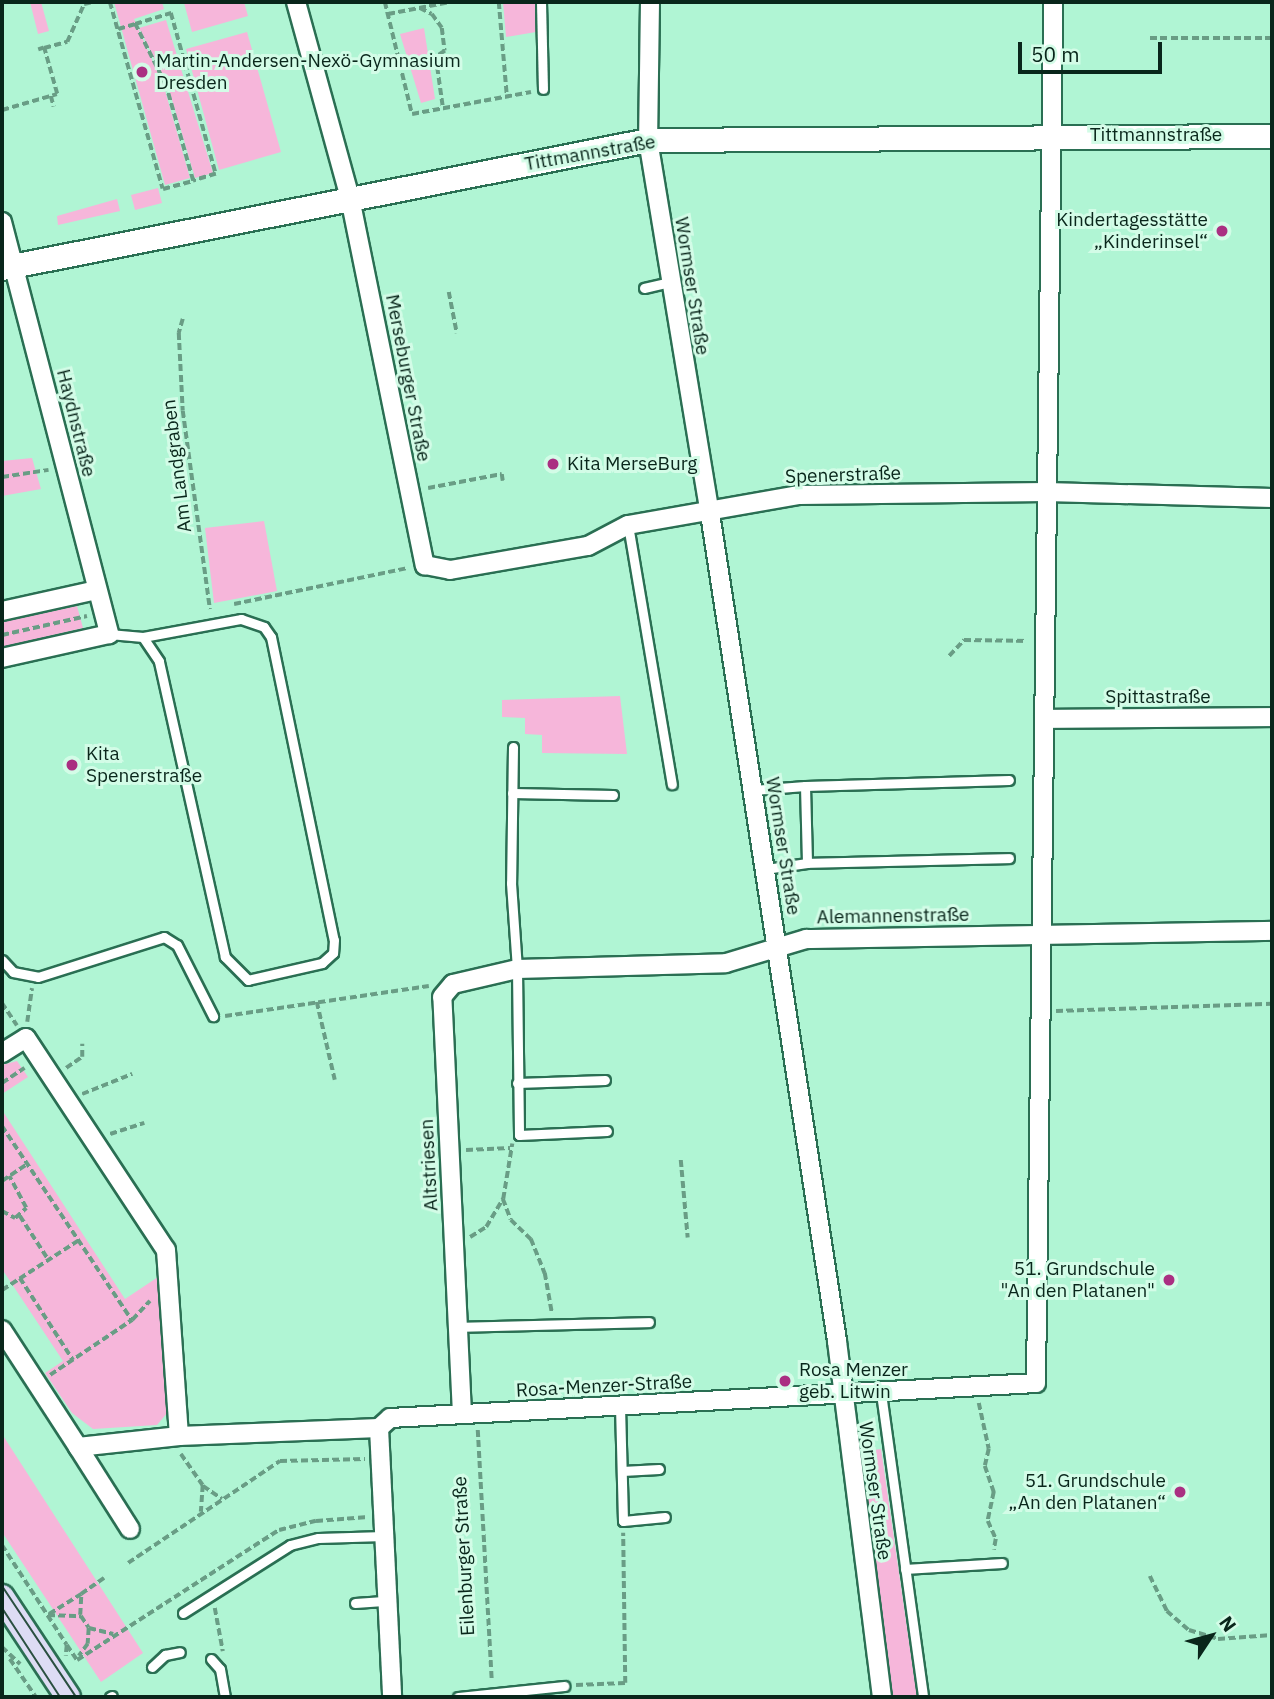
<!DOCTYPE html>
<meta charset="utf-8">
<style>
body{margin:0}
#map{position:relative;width:1274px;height:1699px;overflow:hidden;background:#b0f5d4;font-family:"IBM Plex Sans",sans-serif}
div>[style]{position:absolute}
.green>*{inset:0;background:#f6b6da}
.path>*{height:3.5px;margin-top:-1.75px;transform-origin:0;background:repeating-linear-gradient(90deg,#699d85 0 7px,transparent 0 10.5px)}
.roads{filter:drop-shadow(2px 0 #2a6f53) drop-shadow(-2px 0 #2a6f53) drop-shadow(0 2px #2a6f53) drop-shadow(0 -2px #2a6f53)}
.service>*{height:9px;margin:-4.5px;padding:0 4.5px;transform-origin:4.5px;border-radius:4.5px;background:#fff}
.minor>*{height:18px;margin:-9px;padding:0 9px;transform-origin:9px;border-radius:9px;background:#fff}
.tertiary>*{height:23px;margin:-11.5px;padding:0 11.5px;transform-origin:11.5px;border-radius:11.5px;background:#fff}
.secondary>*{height:24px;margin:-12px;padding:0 12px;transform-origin:12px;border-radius:12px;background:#dddcf4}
.tram>*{height:2px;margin:-1px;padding:0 1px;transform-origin:1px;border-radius:1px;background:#2b5041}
.dots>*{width:19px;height:19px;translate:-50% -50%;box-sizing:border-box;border:4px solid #d3fce7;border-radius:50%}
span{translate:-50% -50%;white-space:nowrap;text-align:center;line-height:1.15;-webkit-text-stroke:6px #d3fce7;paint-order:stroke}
.poi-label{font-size:19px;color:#09261b}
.left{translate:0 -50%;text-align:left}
.right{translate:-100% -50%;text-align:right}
.street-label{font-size:19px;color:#09261b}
.frame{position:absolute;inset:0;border:4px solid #09261b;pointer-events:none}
.north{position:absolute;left:1176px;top:1601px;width:70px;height:70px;-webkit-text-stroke:5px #d3fce7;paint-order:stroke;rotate:54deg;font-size:19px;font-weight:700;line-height:28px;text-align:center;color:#09261b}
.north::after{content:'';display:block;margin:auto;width:24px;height:32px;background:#09261b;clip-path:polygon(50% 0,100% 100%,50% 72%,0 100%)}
.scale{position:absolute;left:1018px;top:42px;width:144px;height:32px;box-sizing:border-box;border:4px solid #09261b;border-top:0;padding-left:9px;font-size:21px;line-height:24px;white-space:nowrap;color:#09261b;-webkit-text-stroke:5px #d3fce7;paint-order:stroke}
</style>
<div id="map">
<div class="green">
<i style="clip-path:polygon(30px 2px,41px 2px,49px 31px,38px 34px)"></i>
<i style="clip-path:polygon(114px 2px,162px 2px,164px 9px,134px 19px,164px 87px,190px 178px,165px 185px)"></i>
<i style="clip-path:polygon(244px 2px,248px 16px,192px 32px,184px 3px)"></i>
<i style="clip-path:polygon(503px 2px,537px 2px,536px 32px,506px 37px)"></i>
<i style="clip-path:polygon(166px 20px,213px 173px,195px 178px,168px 86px,139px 28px)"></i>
<i style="clip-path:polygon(424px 28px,435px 99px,421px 103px,400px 34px)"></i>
<i style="clip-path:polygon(247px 32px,281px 152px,219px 170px,186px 49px)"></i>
<i style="clip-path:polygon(158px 188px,162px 203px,135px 210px,131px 195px)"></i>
<i style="clip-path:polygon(117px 199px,120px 211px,58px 225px,57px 216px)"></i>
<i style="clip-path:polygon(32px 458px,41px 489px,2px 496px,2px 461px)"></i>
<i style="clip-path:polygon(264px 521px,277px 591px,214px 603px,205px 528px)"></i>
<i style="clip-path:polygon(77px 606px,83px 628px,2px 647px,2px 622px)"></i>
<i style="clip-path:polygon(620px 696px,627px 754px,542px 753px,542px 735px,525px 734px,525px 718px,502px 717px,502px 700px)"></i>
<i style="clip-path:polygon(17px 1061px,28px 1077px,2px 1094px,2px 1065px)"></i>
<i style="clip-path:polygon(2px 1110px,125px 1299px,158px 1277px,168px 1412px,157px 1425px,93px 1429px,72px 1413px,45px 1373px,63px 1361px,2px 1269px)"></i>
<i style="clip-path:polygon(2px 1434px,143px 1653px,101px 1682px,2px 1532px)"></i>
<i style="clip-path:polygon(881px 1449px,917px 1697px,892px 1697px,856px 1452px)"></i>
</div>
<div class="path">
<i style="left:110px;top:2px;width:194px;rotate:74.2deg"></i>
<i style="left:163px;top:189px;width:31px;rotate:-15deg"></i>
<i style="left:385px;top:2px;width:115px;rotate:76.4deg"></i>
<i style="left:412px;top:114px;width:121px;rotate:-10.5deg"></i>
<i style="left:499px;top:2px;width:94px;rotate:85.1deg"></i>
<i style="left:420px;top:8px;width:13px;rotate:27deg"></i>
<i style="left:432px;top:14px;width:17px;rotate:54deg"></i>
<i style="left:442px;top:28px;width:23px;rotate:83deg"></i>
<i style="left:445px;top:51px;width:11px;rotate:146deg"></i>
<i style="left:436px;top:57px;width:50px;rotate:82deg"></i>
<i style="left:171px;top:13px;width:167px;rotate:74.4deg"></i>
<i style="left:216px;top:174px;width:24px;rotate:163deg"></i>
<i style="left:193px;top:181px;width:99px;rotate:-105.9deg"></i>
<i style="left:166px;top:86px;width:69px;rotate:-116.6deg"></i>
<i style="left:135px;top:24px;width:38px;rotate:-17deg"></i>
<i style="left:388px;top:14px;width:63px;rotate:-11deg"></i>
<i style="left:118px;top:29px;width:18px;rotate:-16deg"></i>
<i style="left:1150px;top:38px;width:122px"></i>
<i style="left:44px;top:48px;width:24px;rotate:-15deg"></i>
<i style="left:67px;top:42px;width:42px;rotate:-65.9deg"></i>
<i style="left:84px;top:4px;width:9px;rotate:-13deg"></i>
<i style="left:51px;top:96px;width:11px;rotate:75deg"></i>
<i style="left:2px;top:110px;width:57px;rotate:-16.2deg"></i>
<i style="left:57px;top:94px;width:48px;rotate:-105.8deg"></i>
<i style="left:44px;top:48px;width:6px;rotate:162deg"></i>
<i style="left:449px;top:292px;width:42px;rotate:79deg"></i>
<i style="left:183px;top:319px;width:15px;rotate:106deg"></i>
<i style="left:179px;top:333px;width:78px;rotate:87.1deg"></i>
<i style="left:183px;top:411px;width:200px;rotate:82.2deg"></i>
<i style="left:2px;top:477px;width:47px;rotate:-8.7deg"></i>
<i style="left:428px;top:488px;width:75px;rotate:-10.7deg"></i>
<i style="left:502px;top:474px;width:7px;rotate:82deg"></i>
<i style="left:234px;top:604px;width:178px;rotate:-11.7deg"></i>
<i style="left:2px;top:635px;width:87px;rotate:-12.6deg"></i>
<i style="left:949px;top:656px;width:22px;rotate:-47deg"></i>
<i style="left:964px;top:640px;width:63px;rotate:0.9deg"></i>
<i style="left:317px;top:1002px;width:80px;rotate:77deg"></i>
<i style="left:2px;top:1003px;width:27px;rotate:56deg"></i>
<i style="left:1056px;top:1011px;width:216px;rotate:-1.9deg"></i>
<i style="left:225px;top:1016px;width:206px;rotate:-8.4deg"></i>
<i style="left:27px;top:1022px;width:34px;rotate:-82deg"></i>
<i style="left:66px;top:1068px;width:19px;rotate:-35deg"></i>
<i style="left:82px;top:1057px;width:13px;rotate:-90deg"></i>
<i style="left:2px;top:1083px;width:27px;rotate:-34deg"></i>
<i style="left:82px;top:1094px;width:54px;rotate:-21.8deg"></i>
<i style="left:2px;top:1126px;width:234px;rotate:56.2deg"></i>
<i style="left:110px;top:1134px;width:36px;rotate:-18deg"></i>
<i style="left:466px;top:1150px;width:44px;rotate:-2.6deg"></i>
<i style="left:681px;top:1160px;width:78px;rotate:84.9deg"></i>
<i style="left:2px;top:1181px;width:30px;rotate:-34deg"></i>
<i style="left:503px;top:1199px;width:22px;rotate:69deg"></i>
<i style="left:511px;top:1220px;width:28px;rotate:44deg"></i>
<i style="left:531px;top:1239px;width:37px;rotate:68deg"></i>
<i style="left:545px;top:1273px;width:40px;rotate:80deg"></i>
<i style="left:2px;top:1211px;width:15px;rotate:28deg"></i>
<i style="left:15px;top:1218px;width:15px;rotate:-42deg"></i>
<i style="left:26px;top:1208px;width:36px;rotate:-118deg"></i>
<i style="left:20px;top:1216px;width:51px;rotate:56.9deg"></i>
<i style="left:470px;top:1237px;width:19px;rotate:-32deg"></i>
<i style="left:486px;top:1227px;width:33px;rotate:-59deg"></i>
<i style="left:503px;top:1199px;width:56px;rotate:-80.7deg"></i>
<i style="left:20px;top:1278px;width:98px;rotate:57.1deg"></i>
<i style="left:2px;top:1290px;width:92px;rotate:-33deg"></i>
<i style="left:50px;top:1375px;width:99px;rotate:-33.9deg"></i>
<i style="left:132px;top:1320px;width:26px;rotate:-47deg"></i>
<i style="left:979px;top:1403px;width:47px;rotate:77.7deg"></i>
<i style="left:989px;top:1449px;width:17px;rotate:103deg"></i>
<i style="left:985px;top:1466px;width:28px;rotate:71deg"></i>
<i style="left:994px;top:1492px;width:30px;rotate:102deg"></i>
<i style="left:988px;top:1521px;width:20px;rotate:66deg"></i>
<i style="left:996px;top:1539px;width:11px;rotate:100deg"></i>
<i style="left:478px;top:1430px;width:250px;rotate:86.8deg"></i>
<i style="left:181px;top:1454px;width:38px;rotate:55deg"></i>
<i style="left:203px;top:1485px;width:27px;rotate:94deg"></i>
<i style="left:203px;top:1486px;width:23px;rotate:34deg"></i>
<i style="left:2px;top:1545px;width:119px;rotate:57deg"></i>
<i style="left:67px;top:1645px;width:11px;rotate:95deg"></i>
<i style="left:128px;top:1563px;width:183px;rotate:-33.9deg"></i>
<i style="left:280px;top:1461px;width:85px;rotate:-1.3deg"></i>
<i style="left:1150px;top:1576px;width:39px;rotate:64deg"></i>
<i style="left:1167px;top:1611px;width:29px;rotate:41deg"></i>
<i style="left:1189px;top:1630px;width:30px;rotate:17deg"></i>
<i style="left:1218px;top:1639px;width:54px;rotate:-4.2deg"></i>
<i style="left:215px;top:1608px;width:44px;rotate:79.5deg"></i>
<i style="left:49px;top:1614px;width:38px;rotate:-32deg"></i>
<i style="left:48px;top:1615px;width:33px;rotate:2deg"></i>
<i style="left:81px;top:1616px;width:14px;rotate:56deg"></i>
<i style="left:89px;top:1628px;width:16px;rotate:94deg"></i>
<i style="left:88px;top:1644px;width:15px;rotate:127deg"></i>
<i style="left:80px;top:1615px;width:21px;rotate:-87deg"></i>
<i style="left:81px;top:1594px;width:28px;rotate:-35deg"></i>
<i style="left:89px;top:1628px;width:25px;rotate:14deg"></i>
<i style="left:67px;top:1645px;width:18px;rotate:56deg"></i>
<i style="left:2px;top:1647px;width:25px;rotate:43deg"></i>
<i style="left:10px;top:1659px;width:46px;rotate:55.6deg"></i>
<i style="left:77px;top:1660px;width:240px;rotate:-32.8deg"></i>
<i style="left:279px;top:1530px;width:38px;rotate:-14deg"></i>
<i style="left:316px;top:1521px;width:52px;rotate:-4.4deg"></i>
<i style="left:576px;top:1685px;width:49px;rotate:-2.3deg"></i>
<i style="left:625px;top:1683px;width:150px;rotate:-90.8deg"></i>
</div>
<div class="roads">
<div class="service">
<i style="left:541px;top:2px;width:87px;rotate:88.7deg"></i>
<i style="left:644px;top:288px;width:26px;rotate:-13deg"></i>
<i style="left:628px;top:525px;width:263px;rotate:80.4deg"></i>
<i style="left:109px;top:634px;width:34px;rotate:5deg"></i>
<i style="left:143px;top:637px;width:100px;rotate:-10.4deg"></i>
<i style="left:241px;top:619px;width:24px;rotate:19deg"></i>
<i style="left:264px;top:627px;width:12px;rotate:55deg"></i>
<i style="left:271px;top:637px;width:309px;rotate:78.3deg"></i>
<i style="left:334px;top:940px;width:13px;rotate:94deg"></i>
<i style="left:333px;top:953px;width:15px;rotate:138deg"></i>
<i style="left:322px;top:963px;width:76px;rotate:167.1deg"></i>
<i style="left:248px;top:980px;width:33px;rotate:-135deg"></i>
<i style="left:225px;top:957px;width:303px;rotate:-102.6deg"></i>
<i style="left:159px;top:661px;width:29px;rotate:-124deg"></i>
<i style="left:513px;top:747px;width:136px;rotate:90.8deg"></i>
<i style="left:511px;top:883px;width:86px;rotate:86deg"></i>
<i style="left:517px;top:969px;width:166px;rotate:89.3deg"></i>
<i style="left:519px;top:1135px;width:88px;rotate:-2.6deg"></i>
<i style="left:805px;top:786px;width:204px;rotate:-1.7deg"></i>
<i style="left:753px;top:790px;width:52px;rotate:-4.4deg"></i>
<i style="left:805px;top:786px;width:77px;rotate:88.5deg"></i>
<i style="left:807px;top:863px;width:41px;rotate:171.7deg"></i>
<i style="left:512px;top:793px;width:101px;rotate:1.1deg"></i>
<i style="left:807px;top:863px;width:202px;rotate:-1.4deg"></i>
<i style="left:2px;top:960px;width:16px;rotate:47deg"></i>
<i style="left:13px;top:972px;width:25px;rotate:11deg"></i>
<i style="left:38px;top:977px;width:132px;rotate:-17.6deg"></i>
<i style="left:164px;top:937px;width:15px;rotate:32deg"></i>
<i style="left:177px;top:945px;width:80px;rotate:63.1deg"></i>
<i style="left:517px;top:1083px;width:88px;rotate:-2deg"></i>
<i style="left:458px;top:1327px;width:191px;rotate:-1.5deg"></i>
<i style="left:881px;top:1393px;width:307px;rotate:82.1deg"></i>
<i style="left:620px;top:1406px;width:115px;rotate:88.5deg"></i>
<i style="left:623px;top:1521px;width:42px;rotate:-5.4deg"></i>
<i style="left:622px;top:1471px;width:37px;rotate:-3deg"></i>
<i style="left:905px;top:1569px;width:97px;rotate:-3.5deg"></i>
<i style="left:355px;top:1603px;width:32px;rotate:-4deg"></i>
<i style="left:183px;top:1613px;width:127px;rotate:-32.4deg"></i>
<i style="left:290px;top:1545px;width:29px;rotate:-14deg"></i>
<i style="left:318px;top:1538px;width:66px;rotate:-1.7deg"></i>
<i style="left:211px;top:1659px;width:13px;rotate:48deg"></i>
<i style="left:220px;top:1669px;width:28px;rotate:80deg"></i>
<i style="left:152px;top:1667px;width:18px;rotate:-43deg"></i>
<i style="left:165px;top:1655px;width:15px;rotate:-11deg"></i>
<i style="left:110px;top:1697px;width:2px;rotate:-27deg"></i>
<i style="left:458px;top:1697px;width:107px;rotate:-5.9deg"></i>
</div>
<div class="minor">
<i style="left:296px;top:2px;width:203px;rotate:74.6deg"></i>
<i style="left:350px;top:198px;width:375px;rotate:78.5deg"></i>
<i style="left:425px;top:565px;width:25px;rotate:11deg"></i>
<i style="left:450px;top:570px;width:140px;rotate:-9.9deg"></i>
<i style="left:588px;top:546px;width:45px;rotate:-27.7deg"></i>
<i style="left:628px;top:525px;width:174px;rotate:-10deg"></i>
<i style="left:799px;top:495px;width:247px;rotate:-0.7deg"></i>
<i style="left:1046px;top:492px;width:226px;rotate:1.5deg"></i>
<i style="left:650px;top:2px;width:138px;rotate:90.8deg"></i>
<i style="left:648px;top:140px;width:372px;rotate:80.6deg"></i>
<i style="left:709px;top:507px;width:844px;rotate:81.27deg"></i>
<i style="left:837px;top:1341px;width:359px;rotate:82.8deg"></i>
<i style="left:2px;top:222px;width:426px;rotate:75.4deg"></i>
<i style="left:109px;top:634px;width:110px;rotate:167.4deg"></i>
<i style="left:2px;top:611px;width:97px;rotate:-12.5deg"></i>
<i style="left:1044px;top:719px;width:228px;rotate:-0.5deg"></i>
<i style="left:2px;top:1053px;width:28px;rotate:-32deg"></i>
<i style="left:26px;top:1038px;width:254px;rotate:56.6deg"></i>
<i style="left:166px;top:1250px;width:186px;rotate:86deg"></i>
<i style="left:2px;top:1330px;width:140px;rotate:57deg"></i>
<i style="left:78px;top:1447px;width:102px;rotate:-6.2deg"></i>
<i style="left:179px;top:1436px;width:200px;rotate:-2.3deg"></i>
<i style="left:379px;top:1428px;width:15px;rotate:-42deg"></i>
<i style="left:390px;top:1418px;width:647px;rotate:-3.1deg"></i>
<i style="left:1036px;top:1383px;width:1381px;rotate:-89.29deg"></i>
<i style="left:462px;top:1414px;width:417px;rotate:-92.7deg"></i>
<i style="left:442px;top:997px;width:17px;rotate:-50deg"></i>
<i style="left:453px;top:984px;width:66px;rotate:-13.2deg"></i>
<i style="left:517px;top:969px;width:209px;rotate:-1.6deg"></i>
<i style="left:726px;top:963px;width:84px;rotate:-16.7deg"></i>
<i style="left:806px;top:939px;width:466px;rotate:-1deg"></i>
<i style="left:379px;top:1428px;width:269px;rotate:87.2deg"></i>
<i style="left:78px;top:1447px;width:97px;rotate:57.6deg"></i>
</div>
<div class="tertiary">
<i style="left:2px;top:268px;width:659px;rotate:-11.21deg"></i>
<i style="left:648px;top:140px;width:624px;rotate:-0.37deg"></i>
</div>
<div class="secondary">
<i style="left:2px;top:1597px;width:120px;rotate:56.6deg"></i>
</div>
</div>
<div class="tram">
<i style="left:2px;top:1586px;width:133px;rotate:56.3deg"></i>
<i style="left:2px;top:1608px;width:106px;rotate:56.9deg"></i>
</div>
<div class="dots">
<i style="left:142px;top:72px;background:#aa2f82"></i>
<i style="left:1222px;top:231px;background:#aa2f82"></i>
<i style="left:553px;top:464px;background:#aa2f82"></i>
<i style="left:72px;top:765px;background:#aa2f82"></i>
<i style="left:1169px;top:1280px;background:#aa2f82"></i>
<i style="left:785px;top:1381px;background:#aa2f82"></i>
<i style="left:1180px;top:1492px;background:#aa2f82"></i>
</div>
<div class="poi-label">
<span class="left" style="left:156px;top:72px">Martin-Andersen-Nexö-Gymnasium<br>Dresden</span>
<span class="right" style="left:1208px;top:231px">Kindertagesstätte<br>„Kinderinsel“</span>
<span class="left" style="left:567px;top:464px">Kita MerseBurg</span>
<span class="left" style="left:86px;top:765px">Kita<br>Spenerstraße</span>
<span class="right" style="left:1155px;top:1280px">51. Grundschule<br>"An den Platanen"</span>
<span class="left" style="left:799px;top:1381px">Rosa Menzer<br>geb. Litwin</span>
<span class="right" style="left:1166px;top:1492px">51. Grundschule<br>„An den Platanen“</span>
</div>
<div class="street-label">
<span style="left:1156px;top:135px">Tittmannstraße</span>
<span style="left:590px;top:153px;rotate:-10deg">Tittmannstraße</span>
<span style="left:692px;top:286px;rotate:81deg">Wormser Straße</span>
<span style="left:408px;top:378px;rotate:79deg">Merseburger Straße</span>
<span style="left:76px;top:423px;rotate:76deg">Haydnstraße</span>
<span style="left:177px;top:466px;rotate:-97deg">Am Landgraben</span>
<span style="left:843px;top:475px;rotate:-2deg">Spenerstraße</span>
<span style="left:1158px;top:697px">Spittastraße</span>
<span style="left:783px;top:846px;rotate:81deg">Wormser Straße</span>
<span style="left:893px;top:916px;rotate:-1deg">Alemannenstraße</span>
<span style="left:429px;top:1165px;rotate:-93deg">Altstriesen</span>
<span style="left:604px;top:1386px;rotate:-3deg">Rosa-Menzer-Straße</span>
<span style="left:875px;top:1491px;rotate:82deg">Wormser Straße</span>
<span style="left:464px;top:1556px;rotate:-93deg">Eilenburger Straße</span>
</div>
<div class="frame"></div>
<div class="north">N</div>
<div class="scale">50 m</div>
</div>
